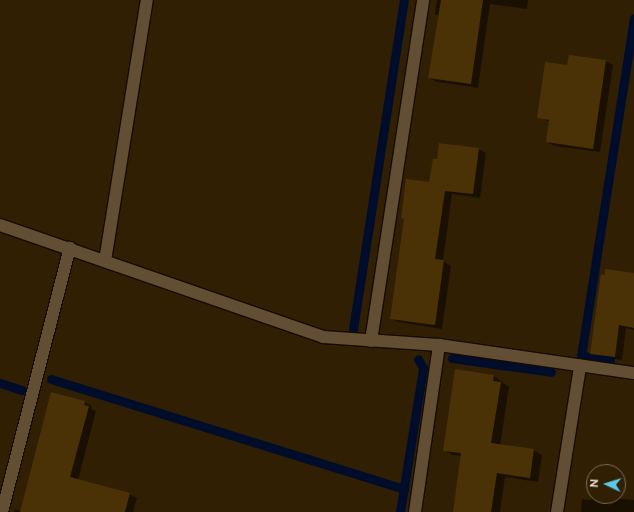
<!DOCTYPE html>
<style>
body{margin:0}
#map{position:relative;width:634px;height:512px;overflow:hidden;background:#311f03;font-family:Raleway,sans-serif}
div>[style]{position:absolute}
.shadow>*{inset:0;background:#0007}
.stream>*{height:9px;margin:-4.5px;padding:0 4.5px;transform-origin:4.5px;border-radius:4.5px;background:#000d2a}
.building>*{inset:0;background:#4b3106}
.roads{filter:drop-shadow(1px 0 #160a00) drop-shadow(-1px 0 #160a00) drop-shadow(0 1px #160a00) drop-shadow(0 -1px #160a00)}
.minor>*{height:12px;margin:-6px;padding:0 6px;transform-origin:6px;border-radius:6px;background:#624e32}
span{translate:-50% -50%;white-space:nowrap;text-align:center;line-height:1.15;-webkit-text-stroke:3px #311f03;paint-order:stroke}
.north{position:absolute;left:586px;top:464px;width:40px;height:40px;box-sizing:border-box;background:#311f03;border:1px solid #7a6b54;border-radius:50%;rotate:274deg;font-size:11px;font-weight:700;line-height:16px;text-align:center;color:#e8dccd}
.north::after{content:'';display:block;margin:auto;width:14px;height:18px;background:#5cc7e7;clip-path:polygon(50% 0,100% 100%,50% 72%,0 100%)}
</style>
<div id="map">
<div class="shadow">
<i style="clip-path:polygon(437px 0,528px 0,527px 9px,490px 4px,478px 88px,437px 82px,429px 78px,439px 16px,435px 14px)"></i>
<i style="clip-path:polygon(605px 61px,613px 65px,600px 152px,554px 146px,547px 142px,550px 122px,538px 117px,568px 66px)"></i>
<i style="clip-path:polygon(440px 144px,479px 149px,486px 153px,480px 198px,452px 194px,443px 261px,451px 266px,442px 329px,398px 322px,391px 318px,438px 160px)"></i>
<i style="clip-path:polygon(634px 274px,634px 330px,626px 328px,622px 360px,598px 357px,591px 353px)"></i>
<i style="clip-path:polygon(494px 376px,509px 387px,500px 446px,534px 450px,542px 455px,538px 482px,505px 477px,500px 512px,454px 512px,462px 456px,452px 455px,444px 450px)"></i>
<i style="clip-path:polygon(85px 402px,92px 406px,91px 409px,96px 411px,78px 480px,129px 494px,137px 498px,133px 512px,14px 512px,15px 509px,21px 511px)"></i>
<i style="clip-path:polygon(592px 494px,594px 496px,634px 500px,634px 512px,581px 512px,582px 499px,591px 500px)"></i>
</div>
<div class="stream">
<i style="left:353px;top:329px;width:333px;rotate:-81.2deg"></i>
<i style="left:452px;top:358px;width:100px;rotate:8deg"></i>
<i style="left:610px;top:360px;width:29px;rotate:-172deg"></i>
<i style="left:581px;top:356px;width:342px;rotate:-81.1deg"></i>
<i style="left:51px;top:379px;width:370px;rotate:17.3deg"></i>
<i style="left:0;top:383px;width:23px;rotate:18deg"></i>
<i style="left:400px;top:512px;width:146px;rotate:-80.9deg"></i>
<i style="left:423px;top:368px;width:10px;rotate:-119deg"></i>
</div>
<div class="building">
<i style="clip-path:polygon(441px 0,483px 0,471px 84px,428px 78px)"></i>
<i style="clip-path:polygon(569px 55px,606px 60px,593px 149px,546px 142px,549px 120px,537px 118px,545px 62px,567px 65px)"></i>
<i style="clip-path:polygon(439px 143px,479px 148px,473px 194px,445px 191px,435px 259px,444px 260px,435px 325px,390px 319px,404px 219px,401px 218px,406px 179px,429px 182px,433px 159px,437px 159px)"></i>
<i style="clip-path:polygon(605px 269px,634px 273px,634px 328px,619px 325px,615px 357px,590px 354px,601px 274px,605px 275px)"></i>
<i style="clip-path:polygon(455px 369px,494px 375px,493px 381px,501px 382px,491px 443px,534px 449px,530px 478px,497px 473px,491px 512px,453px 512px,461px 453px,443px 451px)"></i>
<i style="clip-path:polygon(51px 392px,85px 401px,84px 405px,89px 406px,70px 477px,130px 493px,125px 512px,20px 512px)"></i>
</div>
<div class="roads">
<div class="minor">
<i style="left:0;top:225px;width:342px;rotate:19.1deg"></i>
<i style="left:323px;top:337px;width:116px;rotate:3.9deg"></i>
<i style="left:439px;top:345px;width:197px;rotate:8.2deg"></i>
<i style="left:105px;top:261px;width:264px;rotate:-80.9deg"></i>
<i style="left:371px;top:341px;width:345px;rotate:-81.3deg"></i>
<i style="left:2px;top:512px;width:273px;rotate:-75.6deg"></i>
<i style="left:415px;top:512px;width:169px;rotate:-81.8deg"></i>
<i style="left:557px;top:512px;width:148px;rotate:-81deg"></i>
</div>
</div>
<div class="north">N</div>
</div>
